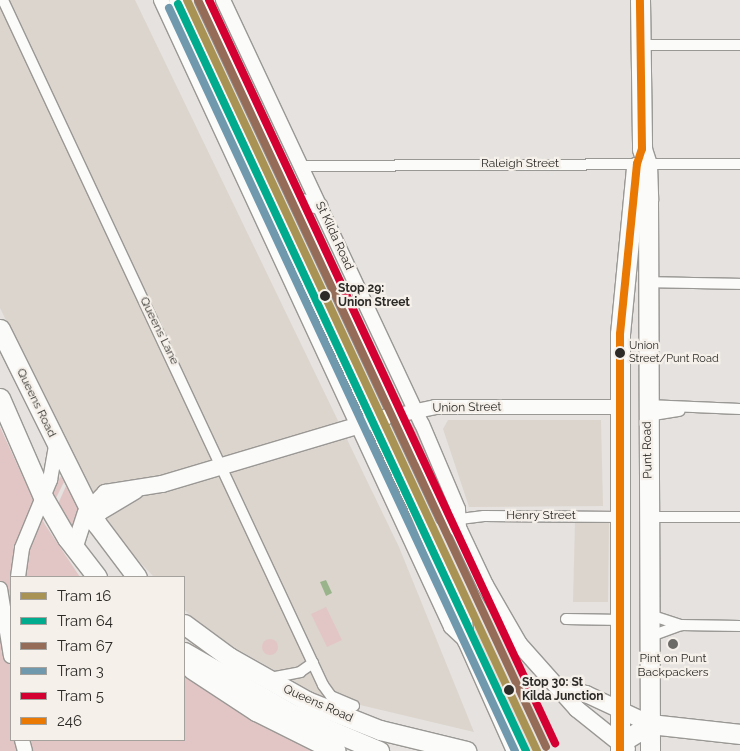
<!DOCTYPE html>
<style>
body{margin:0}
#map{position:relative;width:740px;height:751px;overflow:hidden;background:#e5e2df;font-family:Raleway,sans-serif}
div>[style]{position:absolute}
.built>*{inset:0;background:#dcd5cd}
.green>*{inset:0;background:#e2c6c5}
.round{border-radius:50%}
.water>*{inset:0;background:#99b48b}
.roads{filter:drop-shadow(1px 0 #9a9895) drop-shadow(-1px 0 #9a9895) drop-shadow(0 1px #9a9895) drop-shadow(0 -1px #9a9895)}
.street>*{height:10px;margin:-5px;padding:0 5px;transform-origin:5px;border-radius:5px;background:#fbfbfa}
.secondary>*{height:14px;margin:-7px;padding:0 7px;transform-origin:7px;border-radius:7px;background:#fbfbfa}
.primary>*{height:16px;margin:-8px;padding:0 8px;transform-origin:8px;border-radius:8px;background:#fbfbfa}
.highway>*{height:19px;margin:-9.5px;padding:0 9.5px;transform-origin:9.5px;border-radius:9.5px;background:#fbfbfa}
.bus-1>*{height:8px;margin:-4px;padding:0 4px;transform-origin:4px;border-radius:4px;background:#ea7904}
.tram-1>*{height:8px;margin:-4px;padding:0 4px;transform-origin:4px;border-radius:4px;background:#a99354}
.tram-2>*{height:8px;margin:-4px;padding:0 4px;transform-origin:4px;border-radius:4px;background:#00ab8e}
.tram-3>*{height:8px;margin:-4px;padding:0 4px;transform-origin:4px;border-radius:4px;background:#956c58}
.tram-4>*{height:8px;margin:-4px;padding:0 4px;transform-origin:4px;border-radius:4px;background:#7099ae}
.tram-5>*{height:8px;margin:-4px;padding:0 4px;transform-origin:4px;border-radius:4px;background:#d50032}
.dots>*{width:14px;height:14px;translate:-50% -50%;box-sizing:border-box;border:2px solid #f5f0e9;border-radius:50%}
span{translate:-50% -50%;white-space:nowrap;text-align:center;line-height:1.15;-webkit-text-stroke:4.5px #f5f0e9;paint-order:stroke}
.bus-label{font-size:11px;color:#2d2b28}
.left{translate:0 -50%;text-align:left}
.street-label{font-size:12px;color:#2d2b28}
.stop-label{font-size:12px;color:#2d2b28;font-weight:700}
.poi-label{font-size:12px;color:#2d2b28}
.legend{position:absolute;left:10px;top:576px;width:175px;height:165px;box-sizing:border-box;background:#f5f0e9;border:1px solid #a5a19c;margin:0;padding:6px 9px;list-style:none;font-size:15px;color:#2d2b28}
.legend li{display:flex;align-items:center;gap:10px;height:25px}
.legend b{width:25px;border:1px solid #a5a19c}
</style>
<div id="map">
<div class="built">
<i style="clip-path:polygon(0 0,135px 0,399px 547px,474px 732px,318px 695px,204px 630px,184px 609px,184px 577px,154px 577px,109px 530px,0 308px)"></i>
<i style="clip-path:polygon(448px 420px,601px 420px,603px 506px,469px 507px,443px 429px)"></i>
<i style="clip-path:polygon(575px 521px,609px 522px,608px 602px,573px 602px)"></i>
</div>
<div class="green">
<i style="clip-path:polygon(414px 424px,454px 511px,449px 512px,409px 425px)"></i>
<i style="clip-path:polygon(0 427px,44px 523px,80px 577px,11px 577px,11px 740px,184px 740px,184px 672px,328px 751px,0 751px)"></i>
<i style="clip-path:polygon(61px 476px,64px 482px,55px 500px,51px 493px)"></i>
<i style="clip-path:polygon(66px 486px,78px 508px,73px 527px,58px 504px)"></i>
<i style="clip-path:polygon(326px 607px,342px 640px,327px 647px,311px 614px)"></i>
<i class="round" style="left:262px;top:639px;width:16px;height:16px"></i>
</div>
<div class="water">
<i style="clip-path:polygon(326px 580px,332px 593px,326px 596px,320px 582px)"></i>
</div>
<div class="roads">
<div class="street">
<i style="left:3px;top:0;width:756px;rotate:64.96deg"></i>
<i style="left:323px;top:685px;width:14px;rotate:54deg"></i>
<i style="left:331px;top:696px;width:25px;rotate:23deg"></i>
<i style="left:641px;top:45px;width:99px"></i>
<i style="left:301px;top:166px;width:439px;rotate:-0.3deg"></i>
<i style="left:647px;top:282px;width:93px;rotate:1.2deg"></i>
<i style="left:647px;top:405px;width:93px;rotate:2.5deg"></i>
<i style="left:647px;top:416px;width:33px;rotate:-9deg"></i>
<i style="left:649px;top:517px;width:91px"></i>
<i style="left:460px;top:519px;width:24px;rotate:-7deg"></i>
<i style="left:484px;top:516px;width:138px;rotate:0.4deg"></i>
<i style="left:650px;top:615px;width:33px;rotate:18deg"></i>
<i style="left:566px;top:619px;width:56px;rotate:1deg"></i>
<i style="left:651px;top:636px;width:32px;rotate:-20deg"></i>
<i style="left:681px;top:625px;width:59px;rotate:1deg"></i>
<i style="left:270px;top:678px;width:31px;rotate:-11deg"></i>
<i style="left:300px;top:672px;width:16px;rotate:-35deg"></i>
</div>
<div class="secondary">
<i style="left:161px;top:0;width:691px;rotate:65.18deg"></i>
<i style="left:451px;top:627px;width:21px;rotate:43deg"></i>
<i style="left:223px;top:0;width:468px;rotate:64.9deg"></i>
<i style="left:422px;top:424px;width:92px;rotate:67deg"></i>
<i style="left:458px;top:509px;width:21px;rotate:87deg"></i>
<i style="left:398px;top:415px;width:38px;rotate:-12deg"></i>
<i style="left:435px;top:407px;width:185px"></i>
<i style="left:18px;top:577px;width:29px;rotate:-82deg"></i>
<i style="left:22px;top:548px;width:74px;rotate:-67.6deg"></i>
<i style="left:50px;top:480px;width:36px;rotate:-80deg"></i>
<i style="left:0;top:589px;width:68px;rotate:80.7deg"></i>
<i style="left:22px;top:740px;width:11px;rotate:75deg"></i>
</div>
<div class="primary">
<i style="left:177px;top:0;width:566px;rotate:64.79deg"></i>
<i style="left:418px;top:512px;width:117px;rotate:66.9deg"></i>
<i style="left:464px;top:620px;width:21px;rotate:85deg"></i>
<i style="left:466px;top:641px;width:120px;rotate:66deg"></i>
<i style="left:203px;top:0;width:570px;rotate:65.01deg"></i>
<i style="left:444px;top:517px;width:20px;rotate:41deg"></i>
<i style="left:459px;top:530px;width:61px;rotate:64.7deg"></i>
<i style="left:485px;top:585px;width:68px;rotate:60deg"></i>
<i style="left:519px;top:644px;width:87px;rotate:48.3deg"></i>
<i style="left:577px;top:709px;width:64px;rotate:38.7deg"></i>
<i style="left:298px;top:201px;width:22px;rotate:13deg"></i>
<i style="left:94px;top:519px;width:9px;rotate:-49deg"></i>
<i style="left:100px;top:512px;width:41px;rotate:-31deg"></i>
<i style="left:74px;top:549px;width:38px;rotate:-72deg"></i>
<i style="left:86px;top:513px;width:28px;rotate:-46deg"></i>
<i style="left:105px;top:493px;width:58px;rotate:-9deg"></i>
<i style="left:162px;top:484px;width:232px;rotate:-16.6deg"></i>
<i style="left:562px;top:689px;width:25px;rotate:12deg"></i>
<i style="left:586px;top:694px;width:71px;rotate:25.1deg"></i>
</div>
<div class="highway">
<i style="left:640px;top:0;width:149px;rotate:89.2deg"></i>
<i style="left:642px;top:149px;width:16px;rotate:72deg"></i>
<i style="left:647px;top:164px;width:36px;rotate:88deg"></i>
<i style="left:648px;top:200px;width:551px;rotate:89.79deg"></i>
<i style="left:0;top:329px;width:218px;rotate:63.6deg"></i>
<i style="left:97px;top:524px;width:66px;rotate:53deg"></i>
<i style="left:0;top:398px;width:108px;rotate:66.5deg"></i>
<i style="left:43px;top:497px;width:48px;rotate:59.7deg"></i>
<i style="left:67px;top:538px;width:49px;rotate:52.4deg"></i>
<i style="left:184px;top:624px;width:56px;rotate:36.3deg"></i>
<i style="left:229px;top:657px;width:90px;rotate:29.4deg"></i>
<i style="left:307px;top:701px;width:79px;rotate:21.7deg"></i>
<i style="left:380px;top:730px;width:89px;rotate:13.7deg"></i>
<i style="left:184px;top:652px;width:122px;rotate:29.9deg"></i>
<i style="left:290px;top:713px;width:97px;rotate:23.1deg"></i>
<i style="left:192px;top:669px;width:77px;rotate:33.3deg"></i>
<i style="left:256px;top:711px;width:89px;rotate:26.6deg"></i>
<i style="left:620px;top:743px;width:36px;rotate:-32deg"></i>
<i style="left:650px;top:724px;width:91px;rotate:6.3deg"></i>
<i style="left:620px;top:751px;width:417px;rotate:-90deg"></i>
<i style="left:620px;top:334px;width:168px;rotate:-84.5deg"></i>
</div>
</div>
<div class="bus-1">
<i style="left:620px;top:751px;width:417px;rotate:-90deg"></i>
<i style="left:620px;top:334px;width:171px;rotate:-84.3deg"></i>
<i style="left:637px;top:164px;width:16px;rotate:-72deg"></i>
<i style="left:642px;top:149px;width:149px;rotate:-90.8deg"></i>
</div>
<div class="tram-1">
<i style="left:187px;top:0;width:829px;rotate:65.01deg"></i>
</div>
<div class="tram-2">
<i style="left:178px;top:4px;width:824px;rotate:65.02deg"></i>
</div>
<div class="tram-3">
<i style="left:198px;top:0;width:824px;rotate:65.02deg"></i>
</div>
<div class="tram-4">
<i style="left:169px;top:8px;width:820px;rotate:65.03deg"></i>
</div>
<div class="tram-5">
<i style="left:209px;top:0;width:820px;rotate:65.03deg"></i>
</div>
<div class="dots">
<i style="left:325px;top:296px;background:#2d2b28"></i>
<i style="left:620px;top:353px;background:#2d2b28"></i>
<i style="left:673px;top:644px;background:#6d6b68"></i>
<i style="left:509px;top:690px;background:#2d2b28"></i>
</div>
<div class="bus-label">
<span class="left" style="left:629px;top:353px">Union<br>Street/Punt Road</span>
</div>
<div class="street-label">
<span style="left:520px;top:164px">Raleigh Street</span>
<span style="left:334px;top:236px;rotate:65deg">St Kilda Road</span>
<span style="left:159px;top:331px;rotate:64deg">Queens Lane</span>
<span style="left:36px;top:403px;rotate:64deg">Queens Road</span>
<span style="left:467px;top:408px;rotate:-1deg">Union Street</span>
<span style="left:648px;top:450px;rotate:-91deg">Punt Road</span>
<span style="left:541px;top:516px">Henry Street</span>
<span style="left:318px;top:704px;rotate:24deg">Queens Road</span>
</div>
<div class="stop-label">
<span class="left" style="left:338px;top:296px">Stop 29:<br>Union Street</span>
<span class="left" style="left:522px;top:690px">Stop 30: St<br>Kilda Junction</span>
</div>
<div class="poi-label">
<span style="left:673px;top:666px">Pint on Punt<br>Backpackers</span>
</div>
<ul class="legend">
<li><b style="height:6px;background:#a99354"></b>Tram 16</li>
<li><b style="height:6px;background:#00ab8e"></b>Tram 64</li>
<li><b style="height:6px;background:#956c58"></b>Tram 67</li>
<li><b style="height:6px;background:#7099ae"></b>Tram 3</li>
<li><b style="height:6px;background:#d50032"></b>Tram 5</li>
<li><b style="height:6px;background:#ea7904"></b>246</li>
</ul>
</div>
